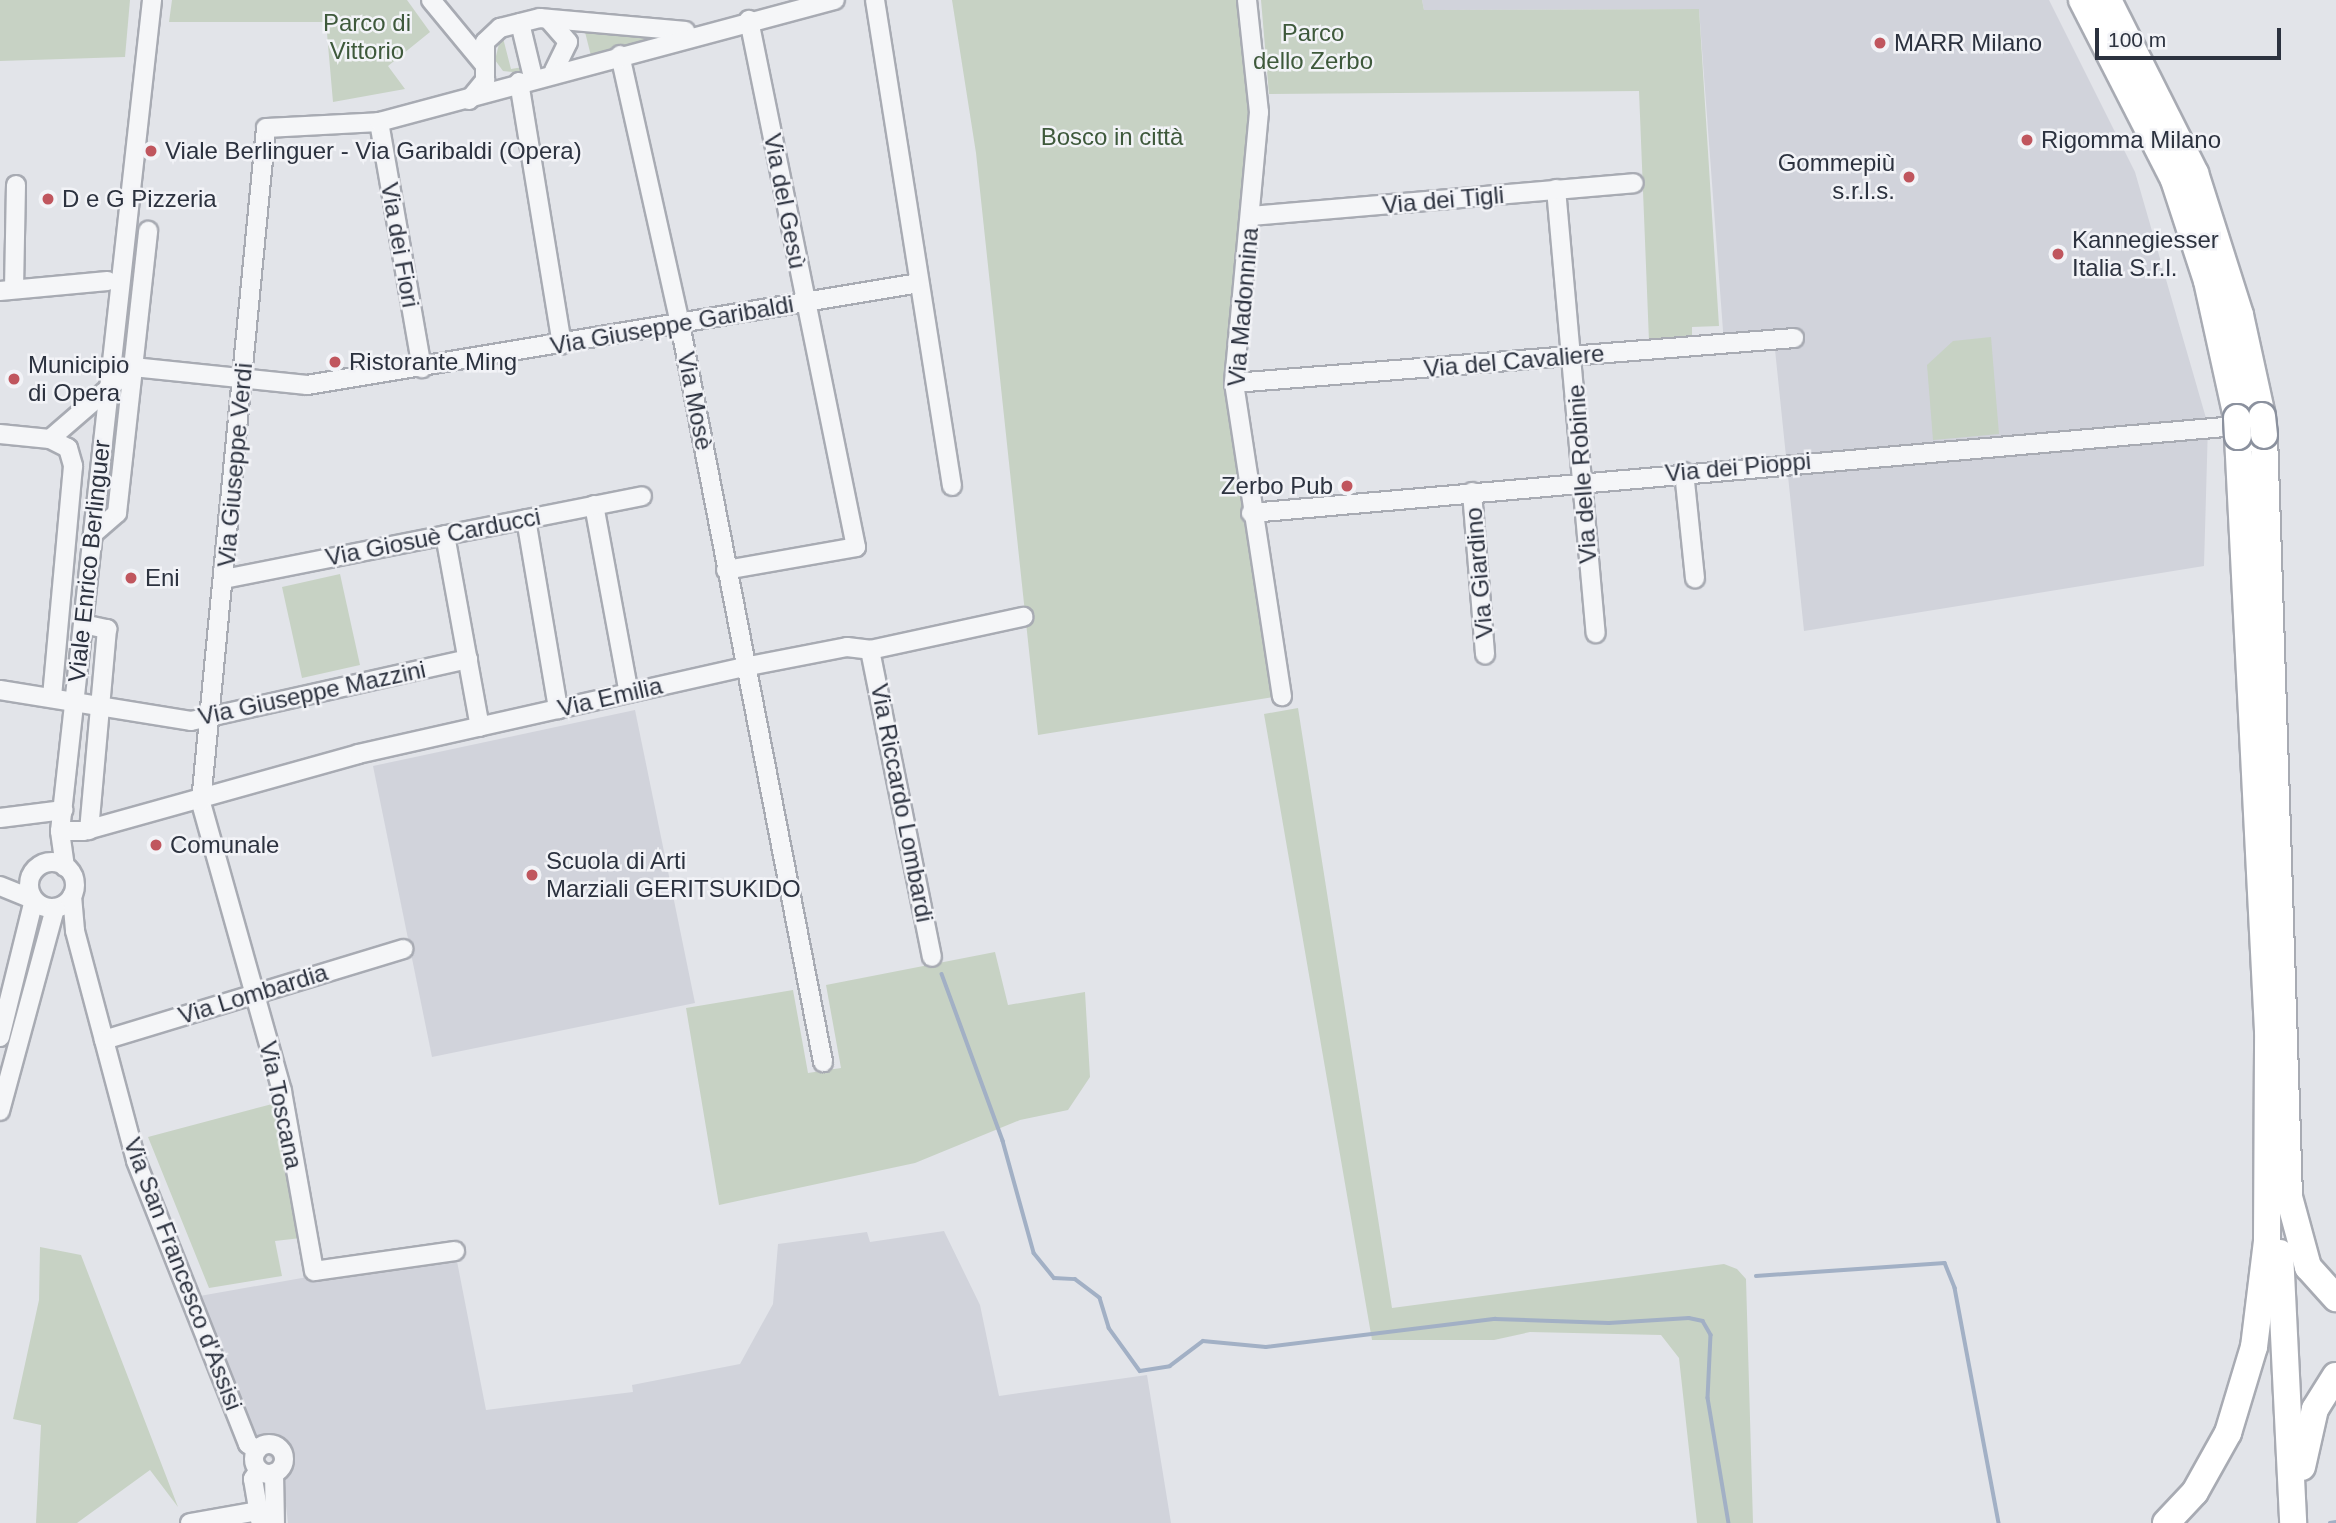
<!DOCTYPE html>
<meta charset="utf-8">
<style>
body{margin:0}
#map{position:relative;width:2336px;height:1523px;overflow:hidden;background:#e2e4e9;font-family:Helvetica,sans-serif}
div>[style]{position:absolute}
.built>*{inset:0;background:#d1d3db}
.green>*{inset:0;background:#c7d2c4}
.stream>*{height:3.5px;margin:-1.75px;padding:0 1.75px;transform-origin:1.75px;border-radius:1.75px;background:#a2b0c5}
.roads{filter:drop-shadow(2px 0 #a8abb3) drop-shadow(-2px 0 #a8abb3) drop-shadow(0 2px #a8abb3) drop-shadow(0 -2px #a8abb3)}
.minor>*{height:18px;margin:-9px;padding:0 9px;transform-origin:9px;border-radius:9px;background:#f5f6f8}
.minor>.ring{margin:-9px;padding:0;box-sizing:content-box;background:none;border:18px solid #f5f6f8;border-radius:50%}
.highway>*{height:26px;margin:-13px;padding:0 13px;transform-origin:13px;border-radius:13px;background:#fff}
.bridges{filter:drop-shadow(2px 0 #8b919e) drop-shadow(-2px 0 #8b919e) drop-shadow(0 2px #8b919e) drop-shadow(0 -2px #8b919e)}
.highway-bridge>*{height:26px;margin:-13px;padding:0 13px;transform-origin:13px;border-radius:13px;background:#fff}
.dots>*{width:19px;height:19px;translate:-50% -50%;box-sizing:border-box;border:4px solid #f2f3f7;border-radius:50%}
span{translate:-50% -50%;white-space:nowrap;text-align:center;line-height:1.15;-webkit-text-stroke:5px #f2f3f7;paint-order:stroke}
.park-label{font-size:24px;color:#3e593b}
.poi-label{font-size:24px;color:#2c323f}
.left{translate:0 -50%;text-align:left}
.right{translate:-100% -50%;text-align:right}
.street-label{font-size:24px;color:#2c323f}
.scale{position:absolute;left:2095px;top:28px;width:186px;height:32px;box-sizing:border-box;border:4px solid #2c323f;border-top:0;padding-left:9px;font-size:21px;line-height:24px;white-space:nowrap;color:#2c323f;-webkit-text-stroke:5px #f2f3f7;paint-order:stroke}
</style>
<div id="map">
<div class="built">
<i style="clip-path:polygon(1422px 0,2049px 0,2135px 172px,2208px 425px,2204px 566px,1804px 631px,1774px 340px,1724px 344px,1699px 9px,1424px 10px)"></i>
<i style="clip-path:polygon(635px 710px,695px 1003px,432px 1057px,373px 766px)"></i>
<i style="clip-path:polygon(944px 1231px,980px 1305px,999px 1396px,1147px 1375px,1171px 1523px,288px 1523px,282px 1471px,245px 1429px,194px 1297px,455px 1251px,486px 1410px,633px 1392px,632px 1385px,740px 1364px,773px 1304px,778px 1244px,867px 1232px,870px 1242px)"></i>
</div>
<div class="green">
<i style="clip-path:polygon(0 0,130px 0,125px 57px,0 61px)"></i>
<i style="clip-path:polygon(172px 0,407px 0,430px 32px,388px 66px,405px 89px,333px 102px,326px 22px,169px 22px)"></i>
<i style="clip-path:polygon(952px 0,1239px 0,1253px 110px,1226px 376px,1274px 697px,1038px 735px,976px 153px)"></i>
<i style="clip-path:polygon(1261px 0,1422px 0,1424px 10px,1699px 9px,1719px 326px,1692px 327px,1692px 337px,1649px 341px,1639px 91px,1269px 94px)"></i>
<i style="clip-path:polygon(584px 28px,658px 37px,659px 38px,591px 56px)"></i>
<i style="clip-path:polygon(502px 32px,516px 34px,503px 38px,511px 69px,523px 67px,522px 73px,503px 71px,495px 60px)"></i>
<i style="clip-path:polygon(1991px 337px,1999px 434px,1933px 440px,1927px 365px,1953px 341px)"></i>
<i style="clip-path:polygon(340px 574px,360px 665px,302px 678px,282px 587px)"></i>
<i style="clip-path:polygon(1298px 708px,1392px 1308px,1724px 1264px,1737px 1269px,1746px 1279px,1753px 1523px,1697px 1523px,1679px 1358px,1661px 1335px,1530px 1332px,1494px 1340px,1372px 1340px,1264px 714px)"></i>
<i style="clip-path:polygon(995px 952px,1008px 1005px,1085px 992px,1090px 1077px,1068px 1110px,1020px 1120px,915px 1163px,719px 1205px,686px 1008px,793px 990px,808px 1073px,841px 1068px,826px 985px)"></i>
<i style="clip-path:polygon(276px 1103px,301px 1238px,275px 1241px,282px 1276px,209px 1288px,148px 1137px)"></i>
<i style="clip-path:polygon(40px 1247px,81px 1255px,178px 1507px,150px 1470px,77px 1523px,36px 1523px,41px 1425px,13px 1419px,39px 1300px)"></i>
</div>
<div class="stream">
<i style="left:942px;top:974px;width:178px;rotate:69.9deg"></i>
<i style="left:1003px;top:1141px;width:116px;rotate:74.5deg"></i>
<i style="left:1034px;top:1253px;width:32px;rotate:51deg"></i>
<i style="left:1054px;top:1278px;width:21px;rotate:3deg"></i>
<i style="left:1075px;top:1279px;width:31px;rotate:37deg"></i>
<i style="left:1100px;top:1298px;width:31px;rotate:73deg"></i>
<i style="left:1109px;top:1328px;width:53px;rotate:54.2deg"></i>
<i style="left:1140px;top:1371px;width:30px;rotate:-9deg"></i>
<i style="left:1170px;top:1366px;width:41px;rotate:-37.1deg"></i>
<i style="left:1203px;top:1341px;width:63px;rotate:5.4deg"></i>
<i style="left:1266px;top:1347px;width:231px;rotate:-7deg"></i>
<i style="left:1495px;top:1319px;width:114px;rotate:2deg"></i>
<i style="left:1609px;top:1323px;width:80px;rotate:-3.6deg"></i>
<i style="left:1689px;top:1318px;width:14px;rotate:12deg"></i>
<i style="left:1703px;top:1321px;width:16px;rotate:60deg"></i>
<i style="left:1711px;top:1335px;width:63px;rotate:92.7deg"></i>
<i style="left:1708px;top:1398px;width:127px;rotate:80.5deg"></i>
<i style="left:1756px;top:1276px;width:189px;rotate:-3.9deg"></i>
<i style="left:1945px;top:1263px;width:27px;rotate:68deg"></i>
<i style="left:1955px;top:1288px;width:239px;rotate:79.4deg"></i>
<i style="left:2330px;top:1523px;width:6px;rotate:-9deg"></i>
</div>
<div class="roads">
<div class="minor">
<i style="left:431px;top:0;width:83px;rotate:50.4deg"></i>
<i style="left:875px;top:0;width:492px;rotate:81deg"></i>
<i style="left:1247px;top:0;width:113px;rotate:83.9deg"></i>
<i style="left:1259px;top:112px;width:272px;rotate:95.3deg"></i>
<i style="left:1234px;top:383px;width:317px;rotate:81.3deg"></i>
<i style="left:549px;top:20px;width:29px;rotate:49deg"></i>
<i style="left:568px;top:42px;width:32px;rotate:116deg"></i>
<i style="left:520px;top:23px;width:56px;rotate:76.5deg"></i>
<i style="left:620px;top:55px;width:276px;rotate:77.4deg"></i>
<i style="left:680px;top:324px;width:752px;rotate:79.03deg"></i>
<i style="left:519px;top:82px;width:266px;rotate:80.7deg"></i>
<i style="left:469px;top:100px;width:26px;rotate:-51deg"></i>
<i style="left:485px;top:80px;width:38px;rotate:-90deg"></i>
<i style="left:485px;top:42px;width:21px;rotate:-43deg"></i>
<i style="left:500px;top:28px;width:41px;rotate:-14deg"></i>
<i style="left:540px;top:18px;width:146px;rotate:5.1deg"></i>
<i style="left:379px;top:122px;width:250px;rotate:80.1deg"></i>
<i style="left:1556px;top:189px;width:446px;rotate:84.9deg"></i>
<i style="left:1251px;top:216px;width:384px;rotate:-4.9deg"></i>
<i style="left:14px;top:289px;width:104px;rotate:-88.9deg"></i>
<i style="left:0;top:291px;width:108px;rotate:-5.3deg"></i>
<i style="left:1234px;top:383px;width:562px;rotate:-4.59deg"></i>
<i style="left:0;top:434px;width:50px;rotate:5.7deg"></i>
<i style="left:50px;top:439px;width:110px;rotate:-40.9deg"></i>
<i style="left:133px;top:367px;width:175px;rotate:5.9deg"></i>
<i style="left:307px;top:385px;width:620px;rotate:-9.46deg"></i>
<i style="left:50px;top:439px;width:20px;rotate:27deg"></i>
<i style="left:68px;top:448px;width:19px;rotate:74deg"></i>
<i style="left:73px;top:466px;width:231px;rotate:95.2deg"></i>
<i style="left:1684px;top:472px;width:107px;rotate:84.1deg"></i>
<i style="left:1472px;top:492px;width:163px;rotate:85.4deg"></i>
<i style="left:594px;top:505px;width:191px;rotate:79.5deg"></i>
<i style="left:1251px;top:513px;width:978px;rotate:-5.05deg"></i>
<i style="left:526px;top:519px;width:193px;rotate:80.4deg"></i>
<i style="left:93px;top:534px;width:32px;rotate:-41deg"></i>
<i style="left:117px;top:513px;width:284px;rotate:-83.7deg"></i>
<i style="left:445px;top:535px;width:195px;rotate:79.7deg"></i>
<i style="left:726px;top:570px;width:132px;rotate:-10deg"></i>
<i style="left:856px;top:547px;width:538px;rotate:-101.48deg"></i>
<i style="left:224px;top:579px;width:426px;rotate:-11.2deg"></i>
<i style="left:83px;top:624px;width:25px;rotate:12deg"></i>
<i style="left:107px;top:629px;width:202px;rotate:95.1deg"></i>
<i style="left:870px;top:650px;width:313px;rotate:78.6deg"></i>
<i style="left:0;top:690px;width:193px;rotate:9.2deg"></i>
<i style="left:191px;top:721px;width:284px;rotate:-12.6deg"></i>
<i style="left:0;top:818px;width:64px;rotate:-7.2deg"></i>
<i style="left:60px;top:831px;width:23px"></i>
<i style="left:83px;top:831px;width:286px;rotate:-15.6deg"></i>
<i style="left:358px;top:754px;width:396px;rotate:-12.7deg"></i>
<i style="left:744px;top:667px;width:105px;rotate:-11deg"></i>
<i style="left:847px;top:647px;width:23px;rotate:7deg"></i>
<i style="left:870px;top:650px;width:157px;rotate:-12.2deg"></i>
<i class="ring" style="left:29px;top:862px;width:28px;height:28px"></i>
<i style="left:65px;top:867px;width:36px;rotate:-98deg"></i>
<i style="left:60px;top:831px;width:836px;rotate:-83.68deg"></i>
<i style="left:0;top:886px;width:35px;rotate:22deg"></i>
<i style="left:72px;top:896px;width:35px;rotate:85deg"></i>
<i style="left:75px;top:931px;width:238px;rotate:75.1deg"></i>
<i style="left:136px;top:1161px;width:304px;rotate:68.4deg"></i>
<i style="left:248px;top:1444px;width:11px;rotate:34deg"></i>
<i style="left:0;top:1037px;width:141px;rotate:-76.1deg"></i>
<i style="left:104px;top:1040px;width:313px;rotate:-16.9deg"></i>
<i style="left:0;top:1111px;width:210px;rotate:-74.8deg"></i>
<i style="left:455px;top:1251px;width:142px;rotate:171.9deg"></i>
<i style="left:314px;top:1271px;width:183px;rotate:-100.1deg"></i>
<i style="left:282px;top:1091px;width:300px;rotate:-105.7deg"></i>
<i style="left:201px;top:802px;width:677px;rotate:-84.49deg"></i>
<i style="left:266px;top:128px;width:113px;rotate:-3deg"></i>
<i style="left:379px;top:122px;width:472px;rotate:-15deg"></i>
<i class="ring" style="left:254px;top:1444px;width:12px;height:12px"></i>
<i style="left:259px;top:1470px;width:11px;rotate:124deg"></i>
<i style="left:253px;top:1479px;width:42px;rotate:80.3deg"></i>
<i style="left:274px;top:1473px;width:50px;rotate:88.9deg"></i>
<i style="left:190px;top:1523px;width:70px;rotate:-9.9deg"></i>
</div>
<div class="highway">
<i style="left:2082px;top:0;width:202px;rotate:62.9deg"></i>
<i style="left:2174px;top:180px;width:106px;rotate:71.9deg"></i>
<i style="left:2207px;top:281px;width:140px;rotate:77.6deg"></i>
<i style="left:2108px;top:0;width:194px;rotate:63.3deg"></i>
<i style="left:2195px;top:173px;width:149px;rotate:72.4deg"></i>
<i style="left:2240px;top:315px;width:103px;rotate:77.7deg"></i>
<i style="left:2264px;top:435px;width:762px;rotate:88.12deg"></i>
<i style="left:2289px;top:1197px;width:73px;rotate:74.8deg"></i>
<i style="left:2308px;top:1267px;width:42px;rotate:47.9deg"></i>
<i style="left:2280px;top:1253px;width:270px;rotate:87.2deg"></i>
<i style="left:2302px;top:1467px;width:59px;rotate:-77.4deg"></i>
<i style="left:2315px;top:1409px;width:39px;rotate:-58deg"></i>
<i style="left:2166px;top:1523px;width:42px;rotate:-46.9deg"></i>
<i style="left:2195px;top:1492px;width:68px;rotate:-60.8deg"></i>
<i style="left:2228px;top:1433px;width:90px;rotate:-73.2deg"></i>
<i style="left:2254px;top:1347px;width:107px;rotate:-83deg"></i>
<i style="left:2267px;top:1241px;width:210px;rotate:-89.7deg"></i>
<i style="left:2268px;top:1031px;width:596px;rotate:-92.89deg"></i>
</div>
</div>
<div class="bridges">
<div class="highway-bridge">
<i style="left:2262px;top:416px;width:19px;rotate:84deg"></i>
<i style="left:2237px;top:418px;width:18px;rotate:87deg"></i>
</div>
</div>
<div class="dots">
<i style="left:1880px;top:43px;background:#c0565e"></i>
<i style="left:2027px;top:140px;background:#c0565e"></i>
<i style="left:151px;top:151px;background:#c0565e"></i>
<i style="left:1909px;top:177px;background:#c0565e"></i>
<i style="left:48px;top:199px;background:#c0565e"></i>
<i style="left:2058px;top:254px;background:#c0565e"></i>
<i style="left:335px;top:362px;background:#c0565e"></i>
<i style="left:14px;top:379px;background:#c0565e"></i>
<i style="left:1347px;top:486px;background:#c0565e"></i>
<i style="left:131px;top:578px;background:#c0565e"></i>
<i style="left:156px;top:845px;background:#c0565e"></i>
<i style="left:532px;top:875px;background:#c0565e"></i>
</div>
<div class="park-label">
<span style="left:367px;top:37px">Parco di<br>Vittorio</span>
<span style="left:1313px;top:47px">Parco<br>dello Zerbo</span>
<span style="left:1112px;top:137px">Bosco in città</span>
</div>
<div class="poi-label">
<span class="left" style="left:1894px;top:43px">MARR Milano</span>
<span class="left" style="left:2041px;top:140px">Rigomma Milano</span>
<span class="left" style="left:165px;top:151px">Viale Berlinguer - Via Garibaldi (Opera)</span>
<span class="right" style="left:1895px;top:177px">Gommepiù<br>s.r.l.s.</span>
<span class="left" style="left:62px;top:199px">D e G Pizzeria</span>
<span class="left" style="left:2072px;top:254px">Kannegiesser<br>Italia S.r.l.</span>
<span class="left" style="left:349px;top:362px">Ristorante Ming</span>
<span class="left" style="left:28px;top:379px">Municipio<br>di Opera</span>
<span class="right" style="left:1333px;top:486px">Zerbo Pub</span>
<span class="left" style="left:145px;top:578px">Eni</span>
<span class="left" style="left:170px;top:845px">Comunale</span>
<span class="left" style="left:546px;top:875px">Scuola di Arti<br>Marziali GERITSUKIDO</span>
</div>
<div class="street-label">
<span style="left:1443px;top:200px;rotate:-5deg">Via dei Tigli</span>
<span style="left:785px;top:201px;rotate:79deg">Via del Gesù</span>
<span style="left:400px;top:245px;rotate:80deg">Via dei Fiori</span>
<span style="left:1243px;top:307px;rotate:-85deg">Via Madonnina</span>
<span style="left:672px;top:325px;rotate:-10deg">Via Giuseppe Garibaldi</span>
<span style="left:1514px;top:361px;rotate:-5deg">Via del Cavaliere</span>
<span style="left:695px;top:401px;rotate:79deg">Via Mosè</span>
<span style="left:235px;top:465px;rotate:-85deg">Via Giuseppe Verdi</span>
<span style="left:1738px;top:467px;rotate:-5deg">Via dei Pioppi</span>
<span style="left:1582px;top:474px;rotate:-94deg">Via delle Robinie</span>
<span style="left:433px;top:537px;rotate:-11deg">Via Giosuè Carducci</span>
<span style="left:89px;top:561px;rotate:-84deg">Viale Enrico Berlinguer</span>
<span style="left:1479px;top:573px;rotate:-95deg">Via Giardino</span>
<span style="left:312px;top:693px;rotate:-12deg">Via Giuseppe Mazzini</span>
<span style="left:610px;top:697px;rotate:-13deg">Via Emilia</span>
<span style="left:902px;top:803px;rotate:79deg">Via Riccardo Lombardi</span>
<span style="left:253px;top:994px;rotate:-17deg">Via Lombardia</span>
<span style="left:281px;top:1105px;rotate:78deg">Via Toscana</span>
<span style="left:183px;top:1274px;rotate:69deg">Via San Francesco d'Assisi</span>
</div>
<div class="scale">100 m</div>
</div>
